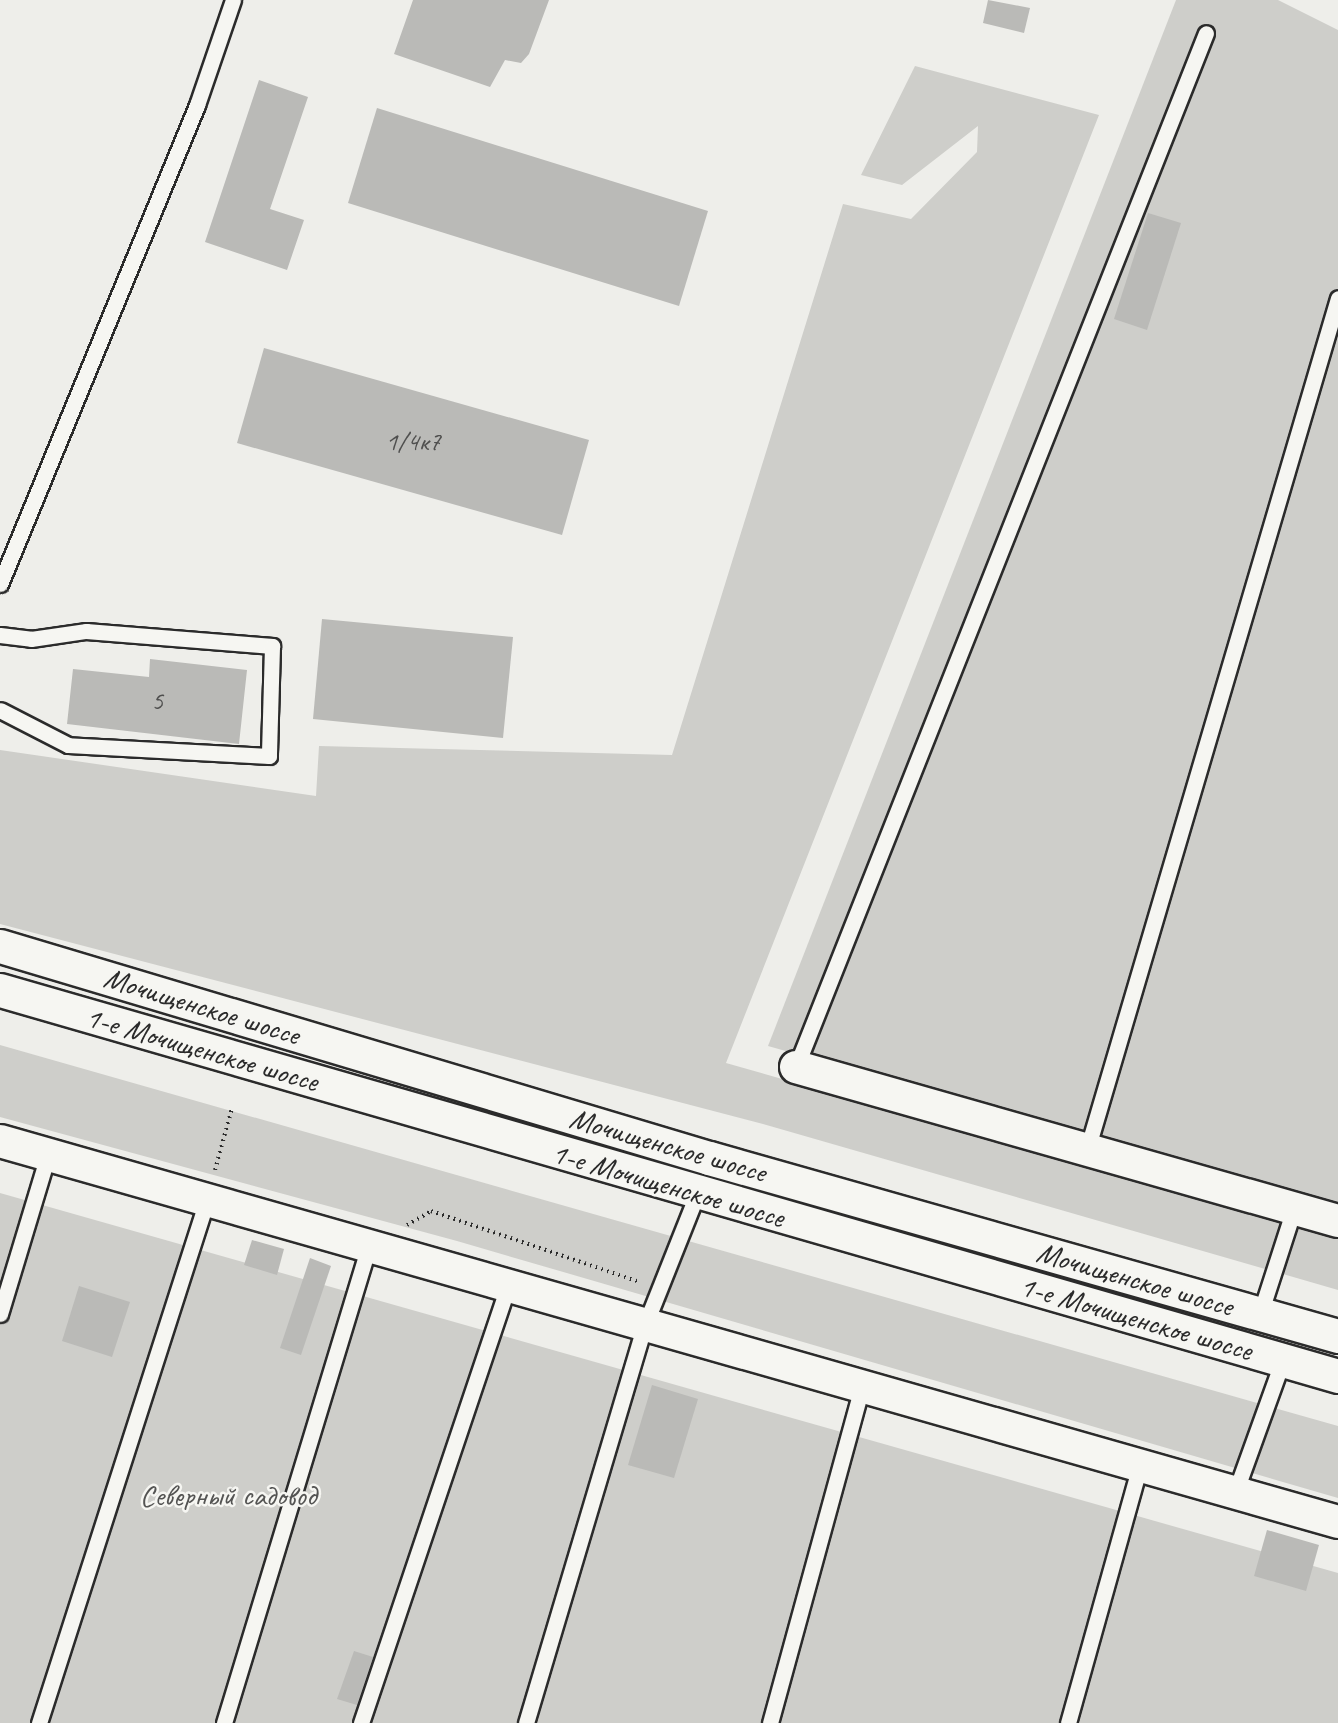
<!DOCTYPE html>
<meta charset="utf-8">
<style>
body{margin:0}
#map{position:relative;width:1338px;height:1723px;overflow:hidden;background:#eeeeea;font-family:Caveat,sans-serif}
div>[style]{position:absolute}
.green>*{inset:0;background:#cececa}
.building>*{inset:0;background:#babab7}
.path>*{height:4px;margin-top:-2px;transform-origin:0;background:repeating-linear-gradient(90deg,#2b2b2b 0 1.5px,transparent 0 6px)}
.roads{filter:drop-shadow(2px 0 #2b2b2b) drop-shadow(-2px 0 #2b2b2b) drop-shadow(0 2px #2b2b2b) drop-shadow(0 -2px #2b2b2b)}
.service>*{height:15px;margin:-7.5px;padding:0 7.5px;transform-origin:7.5px;border-radius:7.5px;background:#f6f6f2}
.minor>*{height:32px;margin:-16px;padding:0 16px;transform-origin:16px;border-radius:16px;background:#f6f6f2}
.primary>*{height:33px;margin:-16.5px;padding:0 16.5px;transform-origin:16.5px;border-radius:16.5px;background:#f6f6f2}
span{translate:-50% -50%;white-space:nowrap;text-align:center;line-height:1.15;-webkit-text-stroke:5px #f6f6f2;paint-order:stroke}
.number-label{font-size:27px;color:#4f4f4e}
.number-label span{-webkit-text-stroke-width:0}
.street-label{font-size:30px;color:#2b2b2b}
.park-label{font-size:30px;color:#545453}
</style>
<div id="map">
<div class="green">
<i style="clip-path:polygon(1176px 0,1278px 0,1338px 30px,1338px 1208px,768px 1046px)"></i>
<i style="clip-path:polygon(915px 66px,1099px 115px,726px 1063px,1338px 1238px,1338px 1290px,763px 1124px,0 924px,0 750px,316px 796px,319px 746px,672px 755px,843px 204px,911px 219px,977px 152px,978px 126px,902px 185px,861px 175px)"></i>
<i style="clip-path:polygon(0 1045px,1338px 1426px,1338px 1498px,457px 1241px,0 1117px)"></i>
<i style="clip-path:polygon(0 1193px,1338px 1573px,1338px 1723px,0 1723px)"></i>
</div>
<div class="building">
<i style="clip-path:polygon(413px 0,549px 0,529px 54px,521px 63px,505px 60px,490px 87px,394px 54px)"></i>
<i style="clip-path:polygon(988px 0,1030px 8px,1024px 33px,983px 23px)"></i>
<i style="clip-path:polygon(259px 80px,308px 97px,270px 209px,304px 220px,287px 270px,205px 242px)"></i>
<i style="clip-path:polygon(377px 108px,708px 211px,679px 306px,348px 203px)"></i>
<i style="clip-path:polygon(1148px 213px,1181px 223px,1147px 330px,1114px 319px)"></i>
<i style="clip-path:polygon(264px 348px,589px 440px,562px 535px,237px 443px)"></i>
<i style="clip-path:polygon(322px 619px,513px 637px,503px 738px,313px 719px)"></i>
<i style="clip-path:polygon(150px 659px,247px 670px,239px 744px,67px 724px,73px 669px,149px 677px)"></i>
<i style="clip-path:polygon(252px 1240px,284px 1249px,277px 1275px,244px 1265px)"></i>
<i style="clip-path:polygon(310px 1258px,331px 1266px,301px 1355px,280px 1348px)"></i>
<i style="clip-path:polygon(79px 1286px,130px 1302px,112px 1357px,62px 1341px)"></i>
<i style="clip-path:polygon(652px 1385px,698px 1399px,674px 1478px,628px 1465px)"></i>
<i style="clip-path:polygon(1267px 1530px,1319px 1545px,1306px 1591px,1254px 1576px)"></i>
<i style="clip-path:polygon(354px 1651px,373px 1657px,357px 1705px,337px 1699px)"></i>
</div>
<div class="path">
<i style="left:215px;top:1170px;width:64px;rotate:-74.7deg"></i>
<i style="left:407px;top:1225px;width:28px;rotate:-30deg"></i>
<i style="left:431px;top:1211px;width:220px;rotate:18.8deg"></i>
</div>
<div class="roads">
<div class="service">
<i style="left:0;top:584px;width:518px;rotate:-67.64deg"></i>
<i style="left:197px;top:105px;width:111px;rotate:-71.1deg"></i>
<i style="left:0;top:635px;width:31px;rotate:7deg"></i>
<i style="left:31px;top:639px;width:56px;rotate:-8.3deg"></i>
<i style="left:86px;top:631px;width:187px;rotate:4.6deg"></i>
<i style="left:272px;top:646px;width:110px;rotate:91.6deg"></i>
<i style="left:269px;top:756px;width:201px;rotate:-176.9deg"></i>
<i style="left:68px;top:745px;width:76px;rotate:-152.8deg"></i>
<i style="left:796px;top:1067px;width:1112px;rotate:-68.37deg"></i>
<i style="left:1087px;top:1150px;width:888px;rotate:-73.58deg"></i>
<i style="left:0;top:1314px;width:166px;rotate:-73.2deg"></i>
<i style="left:1260px;top:1314px;width:110px;rotate:-72.1deg"></i>
<i style="left:1235px;top:1493px;width:141px;rotate:-70.2deg"></i>
<i style="left:39px;top:1723px;width:549px;rotate:-72.19deg"></i>
<i style="left:224px;top:1723px;width:499px;rotate:-73.1deg"></i>
<i style="left:361px;top:1723px;width:461px;rotate:-71.4deg"></i>
<i style="left:526px;top:1723px;width:415px;rotate:-73.4deg"></i>
<i style="left:645px;top:1325px;width:141px;rotate:-68.3deg"></i>
<i style="left:770px;top:1723px;width:349px;rotate:-74.7deg"></i>
<i style="left:1068px;top:1723px;width:268px;rotate:-74.4deg"></i>
</div>
<div class="minor">
<i style="left:796px;top:1067px;width:563px;rotate:15.86deg"></i>
<i style="left:0;top:1141px;width:1391px;rotate:15.89deg"></i>
</div>
<div class="primary">
<i style="left:0;top:946px;width:740px;rotate:16.65deg"></i>
<i style="left:709px;top:1158px;width:654px;rotate:15.8deg"></i>
<i style="left:0;top:990px;width:1393px;rotate:16.09deg"></i>
</div>
</div>
<div class="number-label">
<span style="left:413px;top:442px">1/4к7</span>
<span style="left:157px;top:701px">5</span>
</div>
<div class="street-label">
<span style="left:202px;top:1006px;rotate:17deg">Мочищенское шоссе</span>
<span style="left:202px;top:1049px;rotate:16deg">1-е Мочищенское шоссе</span>
<span style="left:668px;top:1145px;rotate:16deg">Мочищенское шоссе</span>
<span style="left:668px;top:1185px;rotate:16deg">1-е Мочищенское шоссе</span>
<span style="left:1135px;top:1279px;rotate:16deg">Мочищенское шоссе</span>
<span style="left:1136px;top:1318px;rotate:16deg">1-е Мочищенское шоссе</span>
</div>
<div class="park-label">
<span style="left:228px;top:1495px">Северный садовод</span>
</div>
</div>
